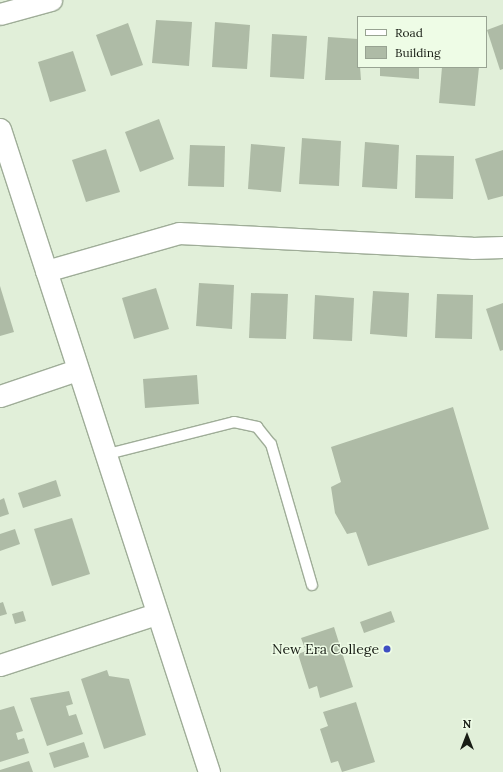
<!DOCTYPE html>
<style>
body{margin:0}
#map{position:relative;width:503px;height:772px;overflow:hidden;background:#e1efd9;font-family:Lora,serif}
div>[style]{position:absolute}
.building>*{inset:0;background:#aebba6}
.roads{filter:drop-shadow(1px 0 #9fad98) drop-shadow(-1px 0 #9fad98) drop-shadow(0 1px #9fad98) drop-shadow(0 -1px #9fad98)}
.service>*{height:10px;margin:-5px;padding:0 5px;transform-origin:5px;border-radius:5px;background:#fff}
.minor>*{height:21px;margin:-10.5px;padding:0 10.5px;transform-origin:10.5px;border-radius:10.5px;background:#fff}
.dots>*{width:11px;height:11px;translate:-50% -50%;box-sizing:border-box;border:2px solid #eefce6;border-radius:50%}
span{translate:-50% -50%;white-space:nowrap;text-align:center;line-height:1.15;-webkit-text-stroke:3px #eefce6;paint-order:stroke}
.poi-label{font-size:14px;color:#181d15}
.right{translate:-100% -50%;text-align:right}
.legend{position:absolute;left:357px;top:16px;width:130px;height:52px;box-sizing:border-box;background:#eefce6;border:1px solid #98a392;margin:0;padding:5px 7px;list-style:none;font-size:12px;color:#181d15}
.legend li{display:flex;align-items:center;gap:8px;height:20px}
.legend b{width:20px;border:1px solid #98a392}
.north{position:absolute;left:447px;top:716px;width:40px;height:40px;-webkit-text-stroke:3px #eefce6;paint-order:stroke;rotate:0deg;font-size:11px;font-weight:700;line-height:16px;text-align:center;color:#181d15}
.north::after{content:'';display:block;margin:auto;width:14px;height:18px;background:#181d15;clip-path:polygon(50% 0,100% 100%,50% 72%,0 100%)}
</style>
<div id="map">
<div class="building">
<i style="clip-path:polygon(156px 20px,192px 22px,189px 66px,152px 63px)"></i>
<i style="clip-path:polygon(215px 22px,250px 25px,247px 69px,212px 67px)"></i>
<i style="clip-path:polygon(128px 23px,143px 65px,111px 76px,96px 35px)"></i>
<i style="clip-path:polygon(503px 24px,503px 69px,500px 70px,487px 30px)"></i>
<i style="clip-path:polygon(272px 34px,307px 36px,304px 79px,270px 77px)"></i>
<i style="clip-path:polygon(328px 37px,358px 39px,361px 80px,325px 80px)"></i>
<i style="clip-path:polygon(73px 51px,86px 91px,50px 102px,38px 62px)"></i>
<i style="clip-path:polygon(380px 67px,419px 67px,419px 79px,380px 76px)"></i>
<i style="clip-path:polygon(442px 67px,479px 67px,475px 106px,439px 103px)"></i>
<i style="clip-path:polygon(159px 119px,174px 159px,140px 172px,125px 132px)"></i>
<i style="clip-path:polygon(302px 138px,341px 141px,339px 186px,299px 184px)"></i>
<i style="clip-path:polygon(365px 142px,399px 145px,397px 189px,362px 187px)"></i>
<i style="clip-path:polygon(251px 144px,285px 147px,281px 192px,248px 189px)"></i>
<i style="clip-path:polygon(190px 145px,225px 146px,224px 187px,188px 186px)"></i>
<i style="clip-path:polygon(106px 149px,120px 192px,86px 202px,72px 160px)"></i>
<i style="clip-path:polygon(503px 150px,503px 196px,488px 200px,475px 159px)"></i>
<i style="clip-path:polygon(416px 155px,454px 156px,453px 199px,415px 198px)"></i>
<i style="clip-path:polygon(199px 283px,234px 285px,232px 329px,196px 326px)"></i>
<i style="clip-path:polygon(0 286px,14px 332px,0 336px)"></i>
<i style="clip-path:polygon(156px 288px,169px 329px,134px 339px,122px 298px)"></i>
<i style="clip-path:polygon(373px 291px,409px 293px,407px 337px,370px 334px)"></i>
<i style="clip-path:polygon(251px 293px,288px 294px,286px 339px,249px 338px)"></i>
<i style="clip-path:polygon(437px 294px,473px 295px,472px 339px,435px 338px)"></i>
<i style="clip-path:polygon(315px 295px,354px 298px,352px 341px,313px 339px)"></i>
<i style="clip-path:polygon(503px 303px,503px 350px,500px 351px,486px 309px)"></i>
<i style="clip-path:polygon(197px 375px,199px 404px,145px 408px,143px 379px)"></i>
<i style="clip-path:polygon(453px 407px,489px 529px,368px 566px,356px 532px,347px 534px,335px 513px,331px 487px,341px 482px,331px 447px)"></i>
<i style="clip-path:polygon(56px 480px,61px 496px,23px 508px,18px 493px)"></i>
<i style="clip-path:polygon(4px 498px,9px 514px,0 517px,0 500px)"></i>
<i style="clip-path:polygon(72px 518px,90px 574px,52px 586px,34px 529px)"></i>
<i style="clip-path:polygon(15px 529px,20px 544px,0 551px,0 534px)"></i>
<i style="clip-path:polygon(3px 602px,7px 614px,0 616px,0 603px)"></i>
<i style="clip-path:polygon(23px 611px,26px 621px,15px 624px,12px 614px)"></i>
<i style="clip-path:polygon(391px 611px,395px 622px,364px 633px,360px 622px)"></i>
<i style="clip-path:polygon(334px 627px,353px 687px,320px 698px,317px 686px,309px 689px,298px 654px,306px 651px,301px 638px)"></i>
<i style="clip-path:polygon(107px 670px,109px 676px,129px 679px,146px 735px,104px 749px,81px 679px)"></i>
<i style="clip-path:polygon(69px 691px,73px 704px,66px 706px,69px 716px,76px 714px,83px 734px,47px 746px,30px 698px)"></i>
<i style="clip-path:polygon(356px 702px,375px 762px,342px 772px,338px 761px,331px 763px,320px 729px,328px 726px,323px 712px)"></i>
<i style="clip-path:polygon(14px 706px,23px 731px,16px 733px,18px 740px,24px 738px,29px 753px,0 762px,0 710px)"></i>
<i style="clip-path:polygon(84px 742px,89px 757px,54px 768px,49px 753px)"></i>
<i style="clip-path:polygon(29px 761px,33px 772px,0 772px,0 770px)"></i>
</div>
<div class="roads">
<div class="service">
<i style="left:104px;top:455px;width:134px;rotate:-14.2deg"></i>
<i style="left:234px;top:422px;width:24px;rotate:12deg"></i>
<i style="left:257px;top:427px;width:22px;rotate:51deg"></i>
<i style="left:271px;top:444px;width:147px;rotate:73.8deg"></i>
</div>
<div class="minor">
<i style="left:0;top:14px;width:53px;rotate:-15.4deg"></i>
<i style="left:0;top:129px;width:676px;rotate:71.99deg"></i>
<i style="left:46px;top:271px;width:138px;rotate:-15.9deg"></i>
<i style="left:179px;top:233px;width:293px;rotate:2.9deg"></i>
<i style="left:472px;top:248px;width:31px;rotate:-2deg"></i>
<i style="left:0;top:396px;width:81px;rotate:-18.7deg"></i>
<i style="left:0;top:665px;width:164px;rotate:-18.1deg"></i>
</div>
</div>
<div class="dots">
<i style="left:387px;top:649px;background:#3e4ec2"></i>
</div>
<div class="poi-label">
<span class="right" style="left:379px;top:649px">New Era College</span>
</div>
<ul class="legend">
<li><b style="height:5px;background:#fff"></b>Road</li>
<li><b style="height:11px;background:#aebba6"></b>Building</li>
</ul>
<div class="north">N</div>
</div>
